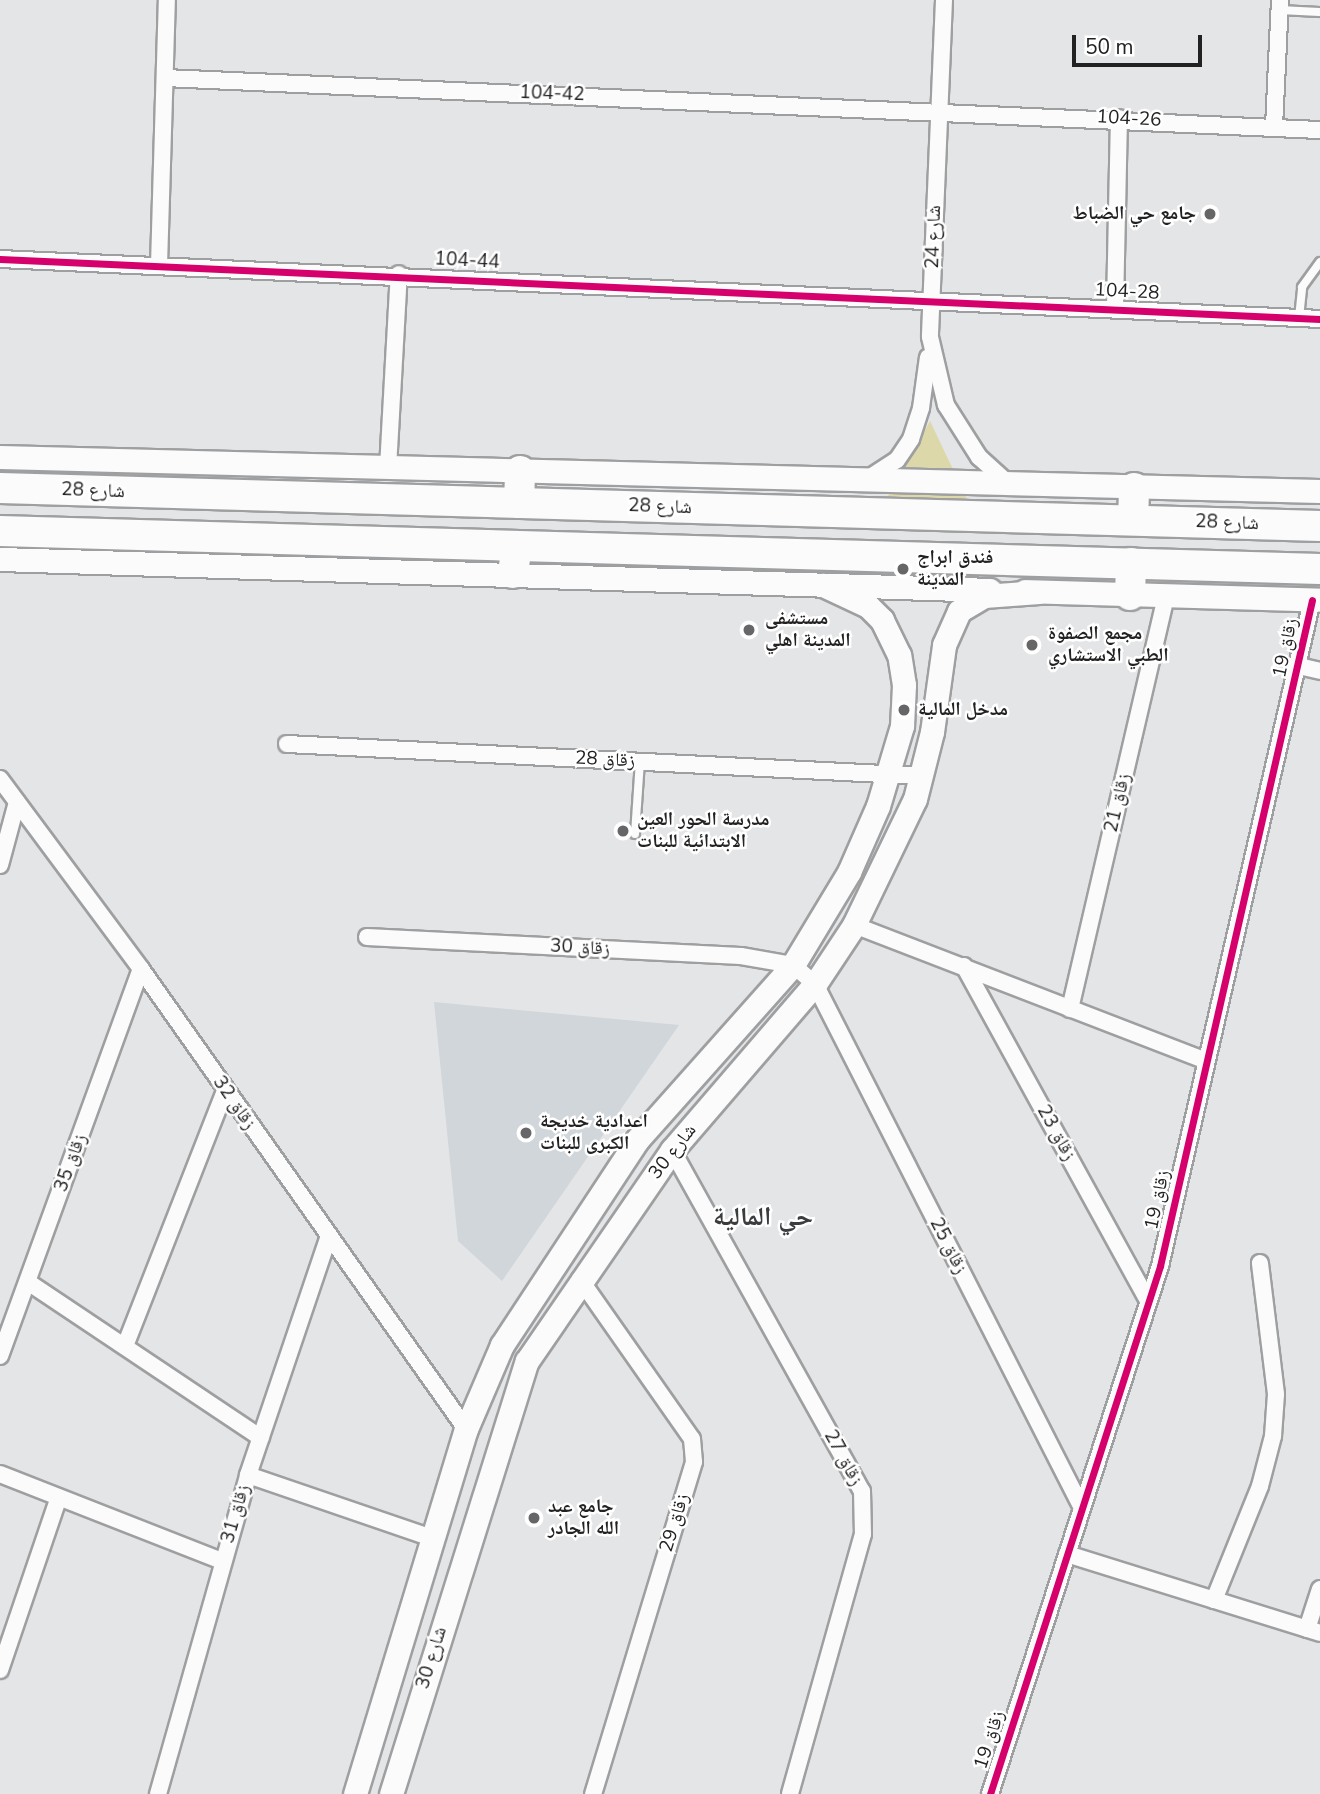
<!DOCTYPE html>
<meta charset="utf-8">
<style>
body{margin:0}
#map{position:relative;width:1320px;height:1794px;overflow:hidden;background:#e4e5e7;font-family:"Nunito Sans","Noto Naskh Arabic",sans-serif}
div>[style]{position:absolute}
.built>*{inset:0;background:#d1d6da}
.green>*{inset:0;background:#dcd8a9}
.roads{filter:drop-shadow(2px 0 #9e9fa1) drop-shadow(-2px 0 #9e9fa1) drop-shadow(0 2px #9e9fa1) drop-shadow(0 -2px #9e9fa1)}
.lane>*{height:8px;margin:-4px;padding:0 4px;transform-origin:4px;border-radius:4px;background:#fbfbfb}
.street>*{height:16px;margin:-8px;padding:0 8px;transform-origin:8px;border-radius:8px;background:#fbfbfb}
.secondary>*{height:23px;margin:-11.5px;padding:0 11.5px;transform-origin:11.5px;border-radius:11.5px;background:#fbfbfb}
.highway>*{height:30px;margin:-15px;padding:0 15px;transform-origin:15px;border-radius:15px;background:#fbfbfb}
.cycleway>*{height:7px;margin:-3.5px;padding:0 3.5px;transform-origin:3.5px;border-radius:3.5px;background:#d6006c}
.dots>*{width:19px;height:19px;translate:-50% -50%;box-sizing:border-box;border:4px solid #fff;border-radius:50%}
span{translate:-50% -50%;white-space:nowrap;text-align:center;line-height:1.15;-webkit-text-stroke:5px #fff;paint-order:stroke}
.street-label{font-size:19px;color:#222223}
.poi-label{font-size:19px;color:#222223;font-weight:700}
.right{translate:-100% -50%;text-align:right}
.left{translate:0 -50%;text-align:left}
.district-label{font-size:26px;color:#3a3c3e;font-weight:700}
.scale{position:absolute;left:1072px;top:35px;width:130px;height:32px;box-sizing:border-box;border:4px solid #222223;border-top:0;padding-left:9px;font-size:21px;line-height:24px;white-space:nowrap;color:#222223;-webkit-text-stroke:5px #fff;paint-order:stroke}
</style>
<div id="map">
<div class="built">
<i style="clip-path:polygon(434px 1002px,679px 1025px,502px 1281px,458px 1241px)"></i>
</div>
<div class="green">
<i style="clip-path:polygon(930px 421px,970px 505px,884px 503px)"></i>
</div>
<div class="roads">
<div class="lane">
<i style="left:1279px;top:10px;width:41px;rotate:2.8deg"></i>
<i style="left:1299px;top:318px;width:31px;rotate:-84deg"></i>
<i style="left:1302px;top:287px;width:31px;rotate:-54deg"></i>
<i style="left:635px;top:834px;width:73px;rotate:-86.1deg"></i>
</div>
<div class="street">
<i style="left:944px;top:0;width:337px;rotate:92.4deg"></i>
<i style="left:930px;top:337px;width:70px;rotate:76.8deg"></i>
<i style="left:946px;top:405px;width:62px;rotate:57.6deg"></i>
<i style="left:979px;top:457px;width:39px;rotate:42deg"></i>
<i style="left:165px;top:78px;width:1156px;rotate:2.58deg"></i>
<i style="left:1274px;top:127px;width:127px;rotate:-87.3deg"></i>
<i style="left:0;top:259px;width:1321px;rotate:2.6deg"></i>
<i style="left:159px;top:265px;width:265px;rotate:-88.3deg"></i>
<i style="left:1115px;top:307px;width:189px;rotate:-88.8deg"></i>
<i style="left:388px;top:468px;width:194px;rotate:-86.8deg"></i>
<i style="left:869px;top:478px;width:33px;rotate:-33deg"></i>
<i style="left:897px;top:460px;width:25px;rotate:-56deg"></i>
<i style="left:911px;top:439px;width:33px;rotate:-72deg"></i>
<i style="left:921px;top:408px;width:51px;rotate:-82.2deg"></i>
<i style="left:1299px;top:666px;width:22px;rotate:13deg"></i>
<i style="left:287px;top:744px;width:636px;rotate:2.88deg"></i>
<i style="left:0;top:779px;width:237px;rotate:53.4deg"></i>
<i style="left:141px;top:969px;width:563px;rotate:54.76deg"></i>
<i style="left:0;top:865px;width:65px;rotate:-74.9deg"></i>
<i style="left:854px;top:925px;width:375px;rotate:21.1deg"></i>
<i style="left:367px;top:937px;width:374px;rotate:2.9deg"></i>
<i style="left:741px;top:956px;width:53px;rotate:9.8deg"></i>
<i style="left:793px;top:965px;width:29px;rotate:41deg"></i>
<i style="left:815px;top:984px;width:588px;rotate:63deg"></i>
<i style="left:964px;top:966px;width:382px;rotate:61.2deg"></i>
<i style="left:1070px;top:1009px;width:424px;rotate:-76.9deg"></i>
<i style="left:672px;top:1150px;width:390px;rotate:60.9deg"></i>
<i style="left:862px;top:1491px;width:43px;rotate:88.7deg"></i>
<i style="left:863px;top:1534px;width:270px;rotate:105.7deg"></i>
<i style="left:580px;top:1279px;width:195px;rotate:55deg"></i>
<i style="left:692px;top:1439px;width:23px;rotate:85deg"></i>
<i style="left:694px;top:1462px;width:347px;rotate:106.9deg"></i>
<i style="left:28px;top:1282px;width:280px;rotate:33.8deg"></i>
<i style="left:125px;top:1346px;width:274px;rotate:-68.6deg"></i>
<i style="left:0;top:1356px;width:412px;rotate:-70deg"></i>
<i style="left:0;top:1474px;width:238px;rotate:21.4deg"></i>
<i style="left:248px;top:1475px;width:198px;rotate:18.9deg"></i>
<i style="left:1067px;top:1554px;width:265px;rotate:17.3deg"></i>
<i style="left:1214px;top:1600px;width:123px;rotate:-68deg"></i>
<i style="left:1260px;top:1486px;width:52px;rotate:-75.4deg"></i>
<i style="left:1273px;top:1436px;width:42px;rotate:-85.9deg"></i>
<i style="left:1276px;top:1394px;width:132px;rotate:-97deg"></i>
<i style="left:1307px;top:1629px;width:42px;rotate:-72deg"></i>
<i style="left:0;top:1670px;width:180px;rotate:-71.2deg"></i>
<i style="left:158px;top:1794px;width:331px;rotate:-74.2deg"></i>
<i style="left:248px;top:1475px;width:250px;rotate:-71.3deg"></i>
<i style="left:990px;top:1794px;width:555px;rotate:-72.15deg"></i>
<i style="left:1160px;top:1266px;width:683px;rotate:-77.14deg"></i>
</div>
<div class="secondary">
<i style="left:0;top:457px;width:1320px;rotate:1.48deg"></i>
<i style="left:0;top:559px;width:990px;rotate:1.79deg"></i>
<i style="left:1025px;top:591px;width:295px;rotate:1.7deg"></i>
<i style="left:355px;top:1794px;width:382px;rotate:-73.1deg"></i>
<i style="left:466px;top:1429px;width:91px;rotate:-66.8deg"></i>
<i style="left:502px;top:1345px;width:247px;rotate:-56.6deg"></i>
<i style="left:638px;top:1139px;width:233px;rotate:-48.3deg"></i>
<i style="left:793px;top:965px;width:109px;rotate:-58.9deg"></i>
<i style="left:849px;top:872px;width:72px;rotate:-66.3deg"></i>
<i style="left:878px;top:806px;width:84px;rotate:-73.3deg"></i>
<i style="left:902px;top:726px;width:41px;rotate:-87.2deg"></i>
<i style="left:904px;top:685px;width:30px;rotate:-99deg"></i>
<i style="left:899px;top:655px;width:39px;rotate:-116deg"></i>
<i style="left:882px;top:620px;width:20px;rotate:-135deg"></i>
<i style="left:868px;top:606px;width:50px;rotate:-155deg"></i>
<i style="left:391px;top:1794px;width:454px;rotate:-72.6deg"></i>
<i style="left:527px;top:1361px;width:256px;rotate:-55.5deg"></i>
<i style="left:672px;top:1150px;width:219px;rotate:-49.3deg"></i>
<i style="left:815px;top:984px;width:71px;rotate:-56.5deg"></i>
<i style="left:854px;top:925px;width:140px;rotate:-64.2deg"></i>
<i style="left:915px;top:799px;width:69px;rotate:-75.8deg"></i>
<i style="left:932px;top:732px;width:88px;rotate:-82.1deg"></i>
<i style="left:944px;top:645px;width:37px;rotate:-66deg"></i>
<i style="left:959px;top:611px;width:29px;rotate:-31deg"></i>
<i style="left:984px;top:596px;width:55px;rotate:-4.2deg"></i>
</div>
<div class="highway">
<i style="left:0;top:488px;width:1321px;rotate:1.65deg"></i>
<i style="left:519px;top:503px;width:32px;rotate:-88deg"></i>
<i style="left:1133px;top:520px;width:32px;rotate:-88deg"></i>
<i style="left:0;top:531px;width:1321px;rotate:1.65deg"></i>
<i style="left:513px;top:573px;width:27px;rotate:-82deg"></i>
<i style="left:1130px;top:595px;width:32px;rotate:-88deg"></i>
</div>
</div>
<div class="cycleway">
<i style="left:0;top:259px;width:1321px;rotate:2.6deg"></i>
<i style="left:990px;top:1794px;width:555px;rotate:-72.15deg"></i>
<i style="left:1160px;top:1266px;width:683px;rotate:-77.14deg"></i>
</div>
<div class="dots">
<i style="left:1210px;top:214px;background:#666668"></i>
<i style="left:903px;top:569px;background:#666668"></i>
<i style="left:749px;top:630px;background:#666668"></i>
<i style="left:1032px;top:645px;background:#666668"></i>
<i style="left:904px;top:710px;background:#666668"></i>
<i style="left:623px;top:831px;background:#666668"></i>
<i style="left:526px;top:1133px;background:#666668"></i>
<i style="left:534px;top:1518px;background:#666668"></i>
</div>
<div class="street-label">
<span style="left:552px;top:94px;rotate:2deg">104-42</span>
<span style="left:1129px;top:119px;rotate:3deg">104-26</span>
<span style="left:934px;top:237px;rotate:-88deg">شارع 24</span>
<span style="left:467px;top:261px;rotate:3deg">104-44</span>
<span style="left:1127px;top:292px;rotate:3deg">104-28</span>
<span style="left:93px;top:491px;rotate:2deg">شارع 28</span>
<span style="left:660px;top:507px;rotate:2deg">شارع 28</span>
<span style="left:1227px;top:523px;rotate:2deg">شارع 28</span>
<span style="left:1286px;top:648px;rotate:-78deg">زقاق 19</span>
<span style="left:605px;top:760px;rotate:3deg">زقاق 28</span>
<span style="left:1118px;top:803px;rotate:-77deg">زقاق 21</span>
<span style="left:580px;top:948px;rotate:3deg">زقاق 30</span>
<span style="left:234px;top:1103px;rotate:55deg">زقاق 32</span>
<span style="left:1056px;top:1133px;rotate:61deg">زقاق 23</span>
<span style="left:673px;top:1152px;rotate:-52deg">شارع 30</span>
<span style="left:71px;top:1163px;rotate:-70deg">زقاق 35</span>
<span style="left:1158px;top:1200px;rotate:-78deg">زقاق 19</span>
<span style="left:948px;top:1246px;rotate:63deg">زقاق 25</span>
<span style="left:843px;top:1458px;rotate:61deg">زقاق 27</span>
<span style="left:236px;top:1514px;rotate:-74deg">زقاق 31</span>
<span style="left:675px;top:1523px;rotate:-73deg">زقاق 29</span>
<span style="left:432px;top:1658px;rotate:-73deg">شارع 30</span>
<span style="left:990px;top:1740px;rotate:-72deg">زقاق 19</span>
</div>
<div class="poi-label">
<span class="right" style="left:1196px;top:214px">جامع حي الضباط</span>
<span class="left" style="left:917px;top:569px">فندق ابراج<br>المدينة</span>
<span class="left" style="left:765px;top:630px">مستشفى<br>المدينة اهلي</span>
<span class="left" style="left:1048px;top:645px">مجمع الصفوة<br>الطبي الاستشاري</span>
<span class="left" style="left:918px;top:710px">مدخل المالية</span>
<span class="left" style="left:637px;top:831px">مدرسة الحور العين<br>الابتدائية للبنات</span>
<span class="left" style="left:540px;top:1133px">اعدادية خديجة<br>الكبرى للبنات</span>
<span class="left" style="left:548px;top:1518px">جامع عبد<br>الله الجادر</span>
</div>
<div class="district-label">
<span style="left:763px;top:1217px">حي المالية</span>
</div>
<div class="scale">50 m</div>
</div>
